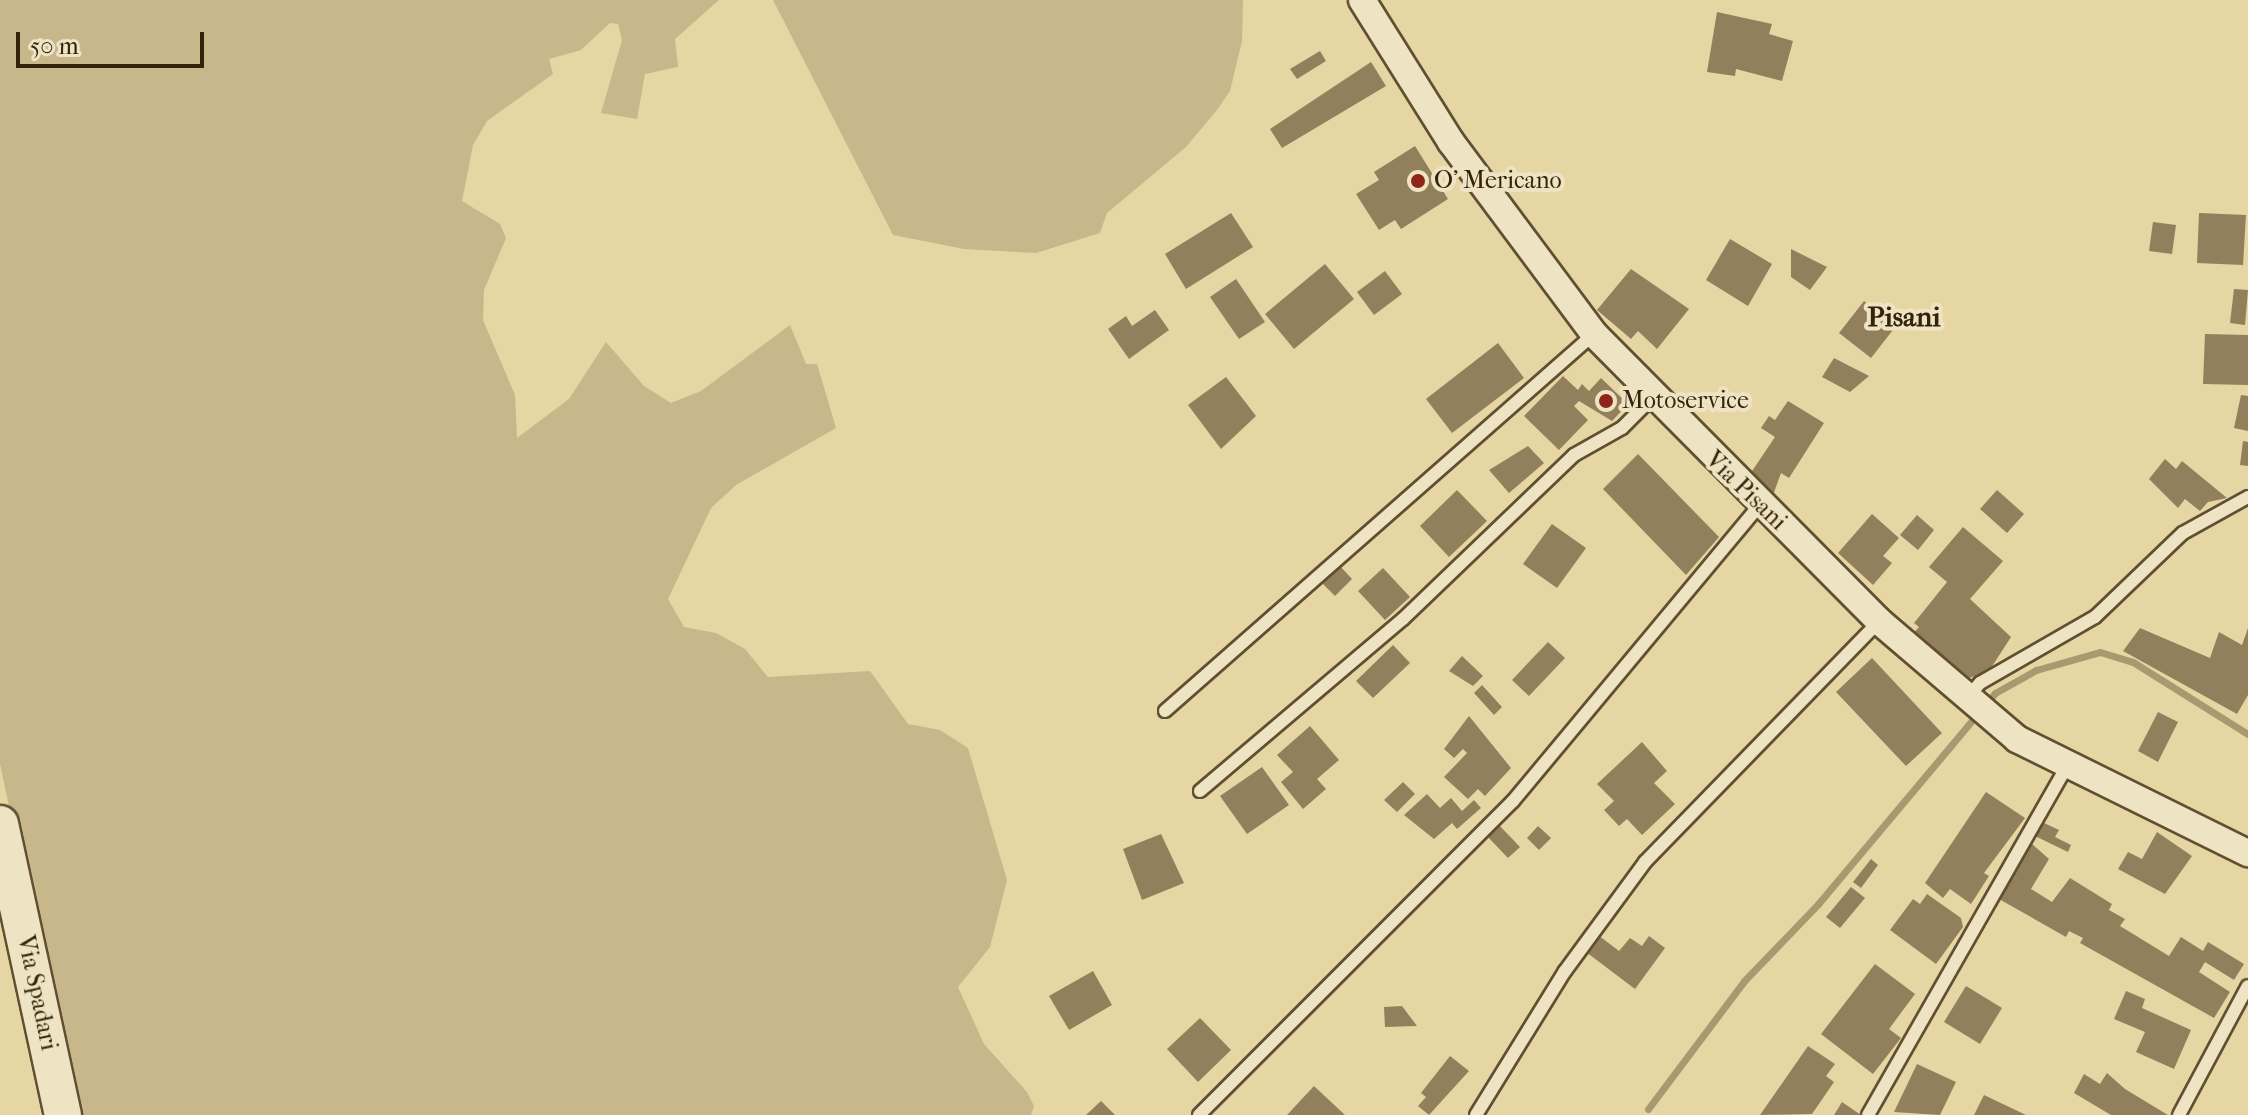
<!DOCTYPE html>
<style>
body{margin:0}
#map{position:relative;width:2248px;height:1115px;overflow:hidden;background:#e5d6a4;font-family:"IM FELL French Canon",serif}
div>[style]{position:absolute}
.green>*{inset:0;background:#c7b78a}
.stream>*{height:7px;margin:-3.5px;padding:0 3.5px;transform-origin:3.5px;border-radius:3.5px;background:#a99970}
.building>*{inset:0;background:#91805b}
.roads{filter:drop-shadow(2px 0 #614f31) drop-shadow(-2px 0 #614f31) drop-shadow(0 2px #614f31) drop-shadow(0 -2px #614f31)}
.lane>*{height:12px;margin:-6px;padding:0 6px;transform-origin:6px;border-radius:6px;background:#eee4c4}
.street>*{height:26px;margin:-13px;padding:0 13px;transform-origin:13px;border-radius:13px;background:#eee4c4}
.secondary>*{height:36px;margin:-18px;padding:0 18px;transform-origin:18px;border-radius:18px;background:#eee4c4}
.dots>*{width:22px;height:22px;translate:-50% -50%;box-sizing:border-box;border:4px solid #eee4c4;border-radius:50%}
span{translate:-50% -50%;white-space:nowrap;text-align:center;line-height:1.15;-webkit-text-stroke:8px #eee4c4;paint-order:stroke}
.poi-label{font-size:24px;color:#35220b}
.left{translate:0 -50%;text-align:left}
.street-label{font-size:24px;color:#35220b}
.quarter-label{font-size:28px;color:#35220b;font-weight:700}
.scale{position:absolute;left:16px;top:32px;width:188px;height:36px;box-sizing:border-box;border:4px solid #35220b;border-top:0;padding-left:10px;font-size:24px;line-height:28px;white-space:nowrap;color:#35220b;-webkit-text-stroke:6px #eee4c4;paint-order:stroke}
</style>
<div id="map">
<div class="green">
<i style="clip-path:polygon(0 0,719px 0,675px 39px,678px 67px,645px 74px,637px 119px,601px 113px,622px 40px,618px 24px,610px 23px,581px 50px,549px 59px,553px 74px,487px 121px,473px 145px,462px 201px,500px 224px,506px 238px,484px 290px,483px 320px,515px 395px,517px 438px,569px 399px,606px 342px,644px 386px,671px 403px,701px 391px,790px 325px,806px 364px,817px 364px,836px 428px,736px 485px,711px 508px,668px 599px,684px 627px,716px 633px,745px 649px,768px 677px,870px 671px,908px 724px,940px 730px,968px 748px,1007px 880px,990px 947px,958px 987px,984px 1044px,1027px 1092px,1034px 1106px,1031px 1115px,75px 1115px,0 764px)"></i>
<i style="clip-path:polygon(773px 0,1243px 0,1242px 41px,1230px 91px,1217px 110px,1186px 147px,1107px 213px,1100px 233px,1036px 253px,964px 249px,893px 235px)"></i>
</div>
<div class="stream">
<i style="left:1648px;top:1109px;width:160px;rotate:-53.1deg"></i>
<i style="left:1744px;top:981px;width:107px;rotate:-46.1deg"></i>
<i style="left:1818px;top:904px;width:275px;rotate:-50deg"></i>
<i style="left:1995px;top:693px;width:47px;rotate:-29.3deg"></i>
<i style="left:2036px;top:670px;width:66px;rotate:-15.7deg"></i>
<i style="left:2100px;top:652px;width:34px;rotate:17deg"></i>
<i style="left:2133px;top:662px;width:136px;rotate:32.1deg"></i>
</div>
<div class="building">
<i style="clip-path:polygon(1717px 12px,1772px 24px,1769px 34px,1793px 41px,1782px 81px,1736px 69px,1735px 76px,1707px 72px)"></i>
<i style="clip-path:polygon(1320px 51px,1326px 61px,1297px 79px,1290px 69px)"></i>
<i style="clip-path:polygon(1371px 62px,1386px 86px,1282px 148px,1270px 129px)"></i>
<i style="clip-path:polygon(1415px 146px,1448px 199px,1401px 229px,1395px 220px,1379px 230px,1356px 194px,1379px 180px,1374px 172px)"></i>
<i style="clip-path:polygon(1231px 213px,1253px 247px,1186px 289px,1165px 254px)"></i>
<i style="clip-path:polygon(2199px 213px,2246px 215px,2243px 265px,2197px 263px)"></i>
<i style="clip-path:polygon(2153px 222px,2176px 225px,2172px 254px,2149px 251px)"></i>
<i style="clip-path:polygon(1730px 239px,1772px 264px,1748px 306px,1706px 280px)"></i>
<i style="clip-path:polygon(1791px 249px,1827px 267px,1810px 290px,1791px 277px)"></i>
<i style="clip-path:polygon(1325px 264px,1354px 299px,1294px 349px,1265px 314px)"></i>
<i style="clip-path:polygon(1631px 269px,1689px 309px,1657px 349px,1638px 331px,1631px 339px,1597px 310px)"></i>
<i style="clip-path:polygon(1385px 271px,1402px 294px,1374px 315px,1357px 292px)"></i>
<i style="clip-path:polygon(1236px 279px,1265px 322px,1239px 339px,1210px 297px)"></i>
<i style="clip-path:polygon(2234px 289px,2248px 290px,2245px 325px,2230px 323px)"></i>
<i style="clip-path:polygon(1864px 301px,1896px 326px,1871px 358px,1839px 333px)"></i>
<i style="clip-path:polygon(1155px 310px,1169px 330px,1129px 359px,1108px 329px,1126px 316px,1132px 326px)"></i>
<i style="clip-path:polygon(2205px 334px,2248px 335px,2248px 385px,2203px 384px)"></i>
<i style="clip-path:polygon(1498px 343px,1524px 378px,1452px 433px,1426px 399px)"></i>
<i style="clip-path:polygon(1834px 358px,1869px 376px,1850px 392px,1822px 377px)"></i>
<i style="clip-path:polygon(1563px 376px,1578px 390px,1582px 384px,1589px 391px,1601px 378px,1628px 404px,1612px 421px,1579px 401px,1574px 406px,1588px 420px,1559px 450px,1524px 416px)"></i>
<i style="clip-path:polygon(1226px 377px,1256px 416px,1221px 449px,1188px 405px)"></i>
<i style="clip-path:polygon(2241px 395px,2248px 396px,2248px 431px,2234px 428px)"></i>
<i style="clip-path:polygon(1788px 401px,1824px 423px,1789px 478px,1781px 473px,1771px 501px,1744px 483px,1775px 437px,1761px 428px,1769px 416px,1775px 420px)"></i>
<i style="clip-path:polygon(2243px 441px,2248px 442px,2248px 466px,2240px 465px)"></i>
<i style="clip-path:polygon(1528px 446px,1544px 463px,1509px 493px,1489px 470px)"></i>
<i style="clip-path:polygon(1638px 454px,1719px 537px,1686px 575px,1603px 489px)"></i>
<i style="clip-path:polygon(2165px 459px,2176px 469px,2182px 461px,2227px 498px,2208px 502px,2200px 511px,2185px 499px,2178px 508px,2149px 479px)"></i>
<i style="clip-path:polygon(1457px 490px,1487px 521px,1449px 557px,1420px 526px)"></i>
<i style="clip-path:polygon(1997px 490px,2024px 514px,2007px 533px,1980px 509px)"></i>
<i style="clip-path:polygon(1872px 514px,1899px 538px,1883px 556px,1892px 563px,1873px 585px,1838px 553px)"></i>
<i style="clip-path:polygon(1917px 515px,1934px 530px,1918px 550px,1900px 535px)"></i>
<i style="clip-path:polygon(1552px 524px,1586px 548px,1557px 588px,1523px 564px)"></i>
<i style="clip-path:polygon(1963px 527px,2003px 561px,1970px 599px,2011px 637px,1989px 671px,1961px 681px,1912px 635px,1919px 627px,1914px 623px,1947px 582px,1929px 567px)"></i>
<i style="clip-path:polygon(1340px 566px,1352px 579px,1335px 596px,1322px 583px)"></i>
<i style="clip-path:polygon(1383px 568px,1410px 597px,1385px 620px,1358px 591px)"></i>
<i style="clip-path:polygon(2140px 628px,2210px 658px,2219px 632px,2242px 645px,2248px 628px,2248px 695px,2237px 714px,2123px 651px)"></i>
<i style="clip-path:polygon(1548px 642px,1565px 658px,1529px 696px,1512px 680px)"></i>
<i style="clip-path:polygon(1393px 645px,1410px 663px,1373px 698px,1356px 681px)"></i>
<i style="clip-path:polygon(1462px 656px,1483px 676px,1473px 686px,1449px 671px)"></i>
<i style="clip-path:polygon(1872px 658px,1942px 733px,1906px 766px,1836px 692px)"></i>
<i style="clip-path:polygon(1482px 685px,1502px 707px,1494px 715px,1474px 693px)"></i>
<i style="clip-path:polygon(2158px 712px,2178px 722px,2158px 762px,2138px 751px)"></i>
<i style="clip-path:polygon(1469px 716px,1511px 768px,1485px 796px,1478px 789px,1468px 799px,1444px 777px,1467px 753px,1463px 749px,1454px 758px,1444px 749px)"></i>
<i style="clip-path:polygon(1310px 726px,1339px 760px,1317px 779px,1326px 789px,1303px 809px,1281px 782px,1293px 772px,1277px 755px)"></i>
<i style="clip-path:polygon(1642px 742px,1667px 771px,1654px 783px,1675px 804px,1642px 835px,1627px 819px,1619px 826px,1604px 810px,1614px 801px,1597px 784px)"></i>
<i style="clip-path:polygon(1262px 767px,1289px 805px,1247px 834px,1220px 796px)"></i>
<i style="clip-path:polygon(1403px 782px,1415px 794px,1397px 812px,1384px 800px)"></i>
<i style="clip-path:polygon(1986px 792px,2025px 818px,1984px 873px,1989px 876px,1971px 904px,1950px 889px,1943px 898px,1925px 883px)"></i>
<i style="clip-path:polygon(1427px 794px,1440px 808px,1451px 798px,1462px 811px,1474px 800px,1481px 808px,1457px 829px,1452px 823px,1434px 839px,1404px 815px)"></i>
<i style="clip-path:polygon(2042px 822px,2059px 830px,2055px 837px,2071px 845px,2068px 852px,2035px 836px)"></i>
<i style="clip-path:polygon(1498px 824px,1520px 847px,1508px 858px,1486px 835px)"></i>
<i style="clip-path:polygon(1538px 826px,1551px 838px,1539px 850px,1527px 838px)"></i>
<i style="clip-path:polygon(2157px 832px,2192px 856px,2165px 894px,2118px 869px,2128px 852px,2142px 859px)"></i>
<i style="clip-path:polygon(1161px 834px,1184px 883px,1142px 900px,1123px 849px)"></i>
<i style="clip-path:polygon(2031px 843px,2049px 859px,2031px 889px,2052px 902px,2070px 878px,2112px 904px,2109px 910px,2125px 919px,2120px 926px,2169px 956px,2181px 937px,2203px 951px,2208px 942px,2244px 964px,2234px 980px,2205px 962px,2199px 972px,2230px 992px,2214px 1018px,2080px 943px,2083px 938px,2069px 931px,2066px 937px,1999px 899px)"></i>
<i style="clip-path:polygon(1871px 859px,1878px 865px,1861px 888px,1853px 882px)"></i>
<i style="clip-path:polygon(1851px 887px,1865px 898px,1840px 928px,1826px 917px)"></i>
<i style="clip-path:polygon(1927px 894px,1961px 918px,1963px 927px,1936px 964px,1890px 930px,1913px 899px,1920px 904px)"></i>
<i style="clip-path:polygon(1598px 935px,1619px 951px,1630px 938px,1642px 946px,1649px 936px,1665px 948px,1635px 989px,1586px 952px)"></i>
<i style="clip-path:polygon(1875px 964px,1915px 994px,1889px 1029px,1901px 1038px,1873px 1074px,1821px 1034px)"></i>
<i style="clip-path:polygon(1093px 971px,1112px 1005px,1069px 1030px,1049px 996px)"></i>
<i style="clip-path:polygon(1966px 986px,2002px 1008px,1980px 1044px,1944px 1022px)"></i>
<i style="clip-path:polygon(2126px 991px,2145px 999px,2142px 1008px,2191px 1030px,2174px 1069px,2136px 1052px,2145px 1032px,2114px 1019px)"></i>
<i style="clip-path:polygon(1402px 1006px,1417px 1026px,1385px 1027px,1384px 1007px)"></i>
<i style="clip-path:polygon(1200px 1018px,1231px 1050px,1198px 1082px,1167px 1049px)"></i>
<i style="clip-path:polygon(1808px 1046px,1835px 1064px,1826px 1076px,1834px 1082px,1812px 1114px,1760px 1115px)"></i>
<i style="clip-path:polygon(1450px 1056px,1469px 1071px,1429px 1115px,1418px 1106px,1426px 1097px,1421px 1093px)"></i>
<i style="clip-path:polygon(1917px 1064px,1956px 1082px,1940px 1115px,1894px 1112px)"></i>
<i style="clip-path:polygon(2107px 1073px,2125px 1089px,2168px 1115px,2111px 1115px,2074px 1093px,2084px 1074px,2100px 1084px)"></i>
<i style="clip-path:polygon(1314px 1086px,1345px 1115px,1287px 1115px)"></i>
<i style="clip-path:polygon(1984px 1095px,2026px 1115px,1974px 1115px)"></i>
<i style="clip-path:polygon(1101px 1101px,1115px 1115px,1086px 1115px)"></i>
<i style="clip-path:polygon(1842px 1102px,1861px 1115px,1834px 1115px)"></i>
</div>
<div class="roads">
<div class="lane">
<i style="left:1967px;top:698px;width:20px;rotate:-49deg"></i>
<i style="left:1980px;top:683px;width:133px;rotate:-29.9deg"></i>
<i style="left:2095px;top:617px;width:122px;rotate:-43.7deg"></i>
<i style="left:2183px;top:533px;width:74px;rotate:-29deg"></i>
<i style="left:1165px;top:711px;width:571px;rotate:-41.31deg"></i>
<i style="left:1200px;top:791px;width:266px;rotate:-40.3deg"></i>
<i style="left:1403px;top:619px;width:237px;rotate:-43.8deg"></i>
<i style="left:1574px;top:455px;width:55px;rotate:-29.4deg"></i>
<i style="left:1622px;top:428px;width:42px;rotate:-45deg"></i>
<i style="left:1199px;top:1115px;width:444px;rotate:-45deg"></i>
<i style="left:1513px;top:801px;width:386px;rotate:-50.2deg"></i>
<i style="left:1476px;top:1115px;width:169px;rotate:-58.3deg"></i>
<i style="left:1565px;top:971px;width:135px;rotate:-53.7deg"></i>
<i style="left:1645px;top:862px;width:336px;rotate:-45.8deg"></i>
<i style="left:1868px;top:1115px;width:405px;rotate:-60.3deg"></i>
<i style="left:2179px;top:1115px;width:146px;rotate:-61.9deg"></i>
</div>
<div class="street">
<i style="left:1362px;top:0;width:168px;rotate:57.9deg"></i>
<i style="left:1451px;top:142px;width:239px;rotate:53.3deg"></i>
<i style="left:1594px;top:334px;width:404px;rotate:45.2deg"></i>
<i style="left:1879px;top:621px;width:182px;rotate:40.5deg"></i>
<i style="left:2017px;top:739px;width:258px;rotate:26.3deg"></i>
</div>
<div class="secondary">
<i style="left:0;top:824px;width:298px;rotate:77.8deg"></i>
</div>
</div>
<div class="dots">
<i style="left:1418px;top:181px;background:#8f2418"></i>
<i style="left:1606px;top:401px;background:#8f2418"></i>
</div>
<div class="poi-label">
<span class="left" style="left:1434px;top:181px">O' Mericano</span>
<span class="left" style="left:1622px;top:401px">Motoservice</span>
</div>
<div class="street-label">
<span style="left:1746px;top:491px;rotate:44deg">Via Pisani</span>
<span style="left:37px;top:993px;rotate:78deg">Via Spadari</span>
</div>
<div class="quarter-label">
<span style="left:1904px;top:317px">Pisani</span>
</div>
<div class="scale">50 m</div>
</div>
